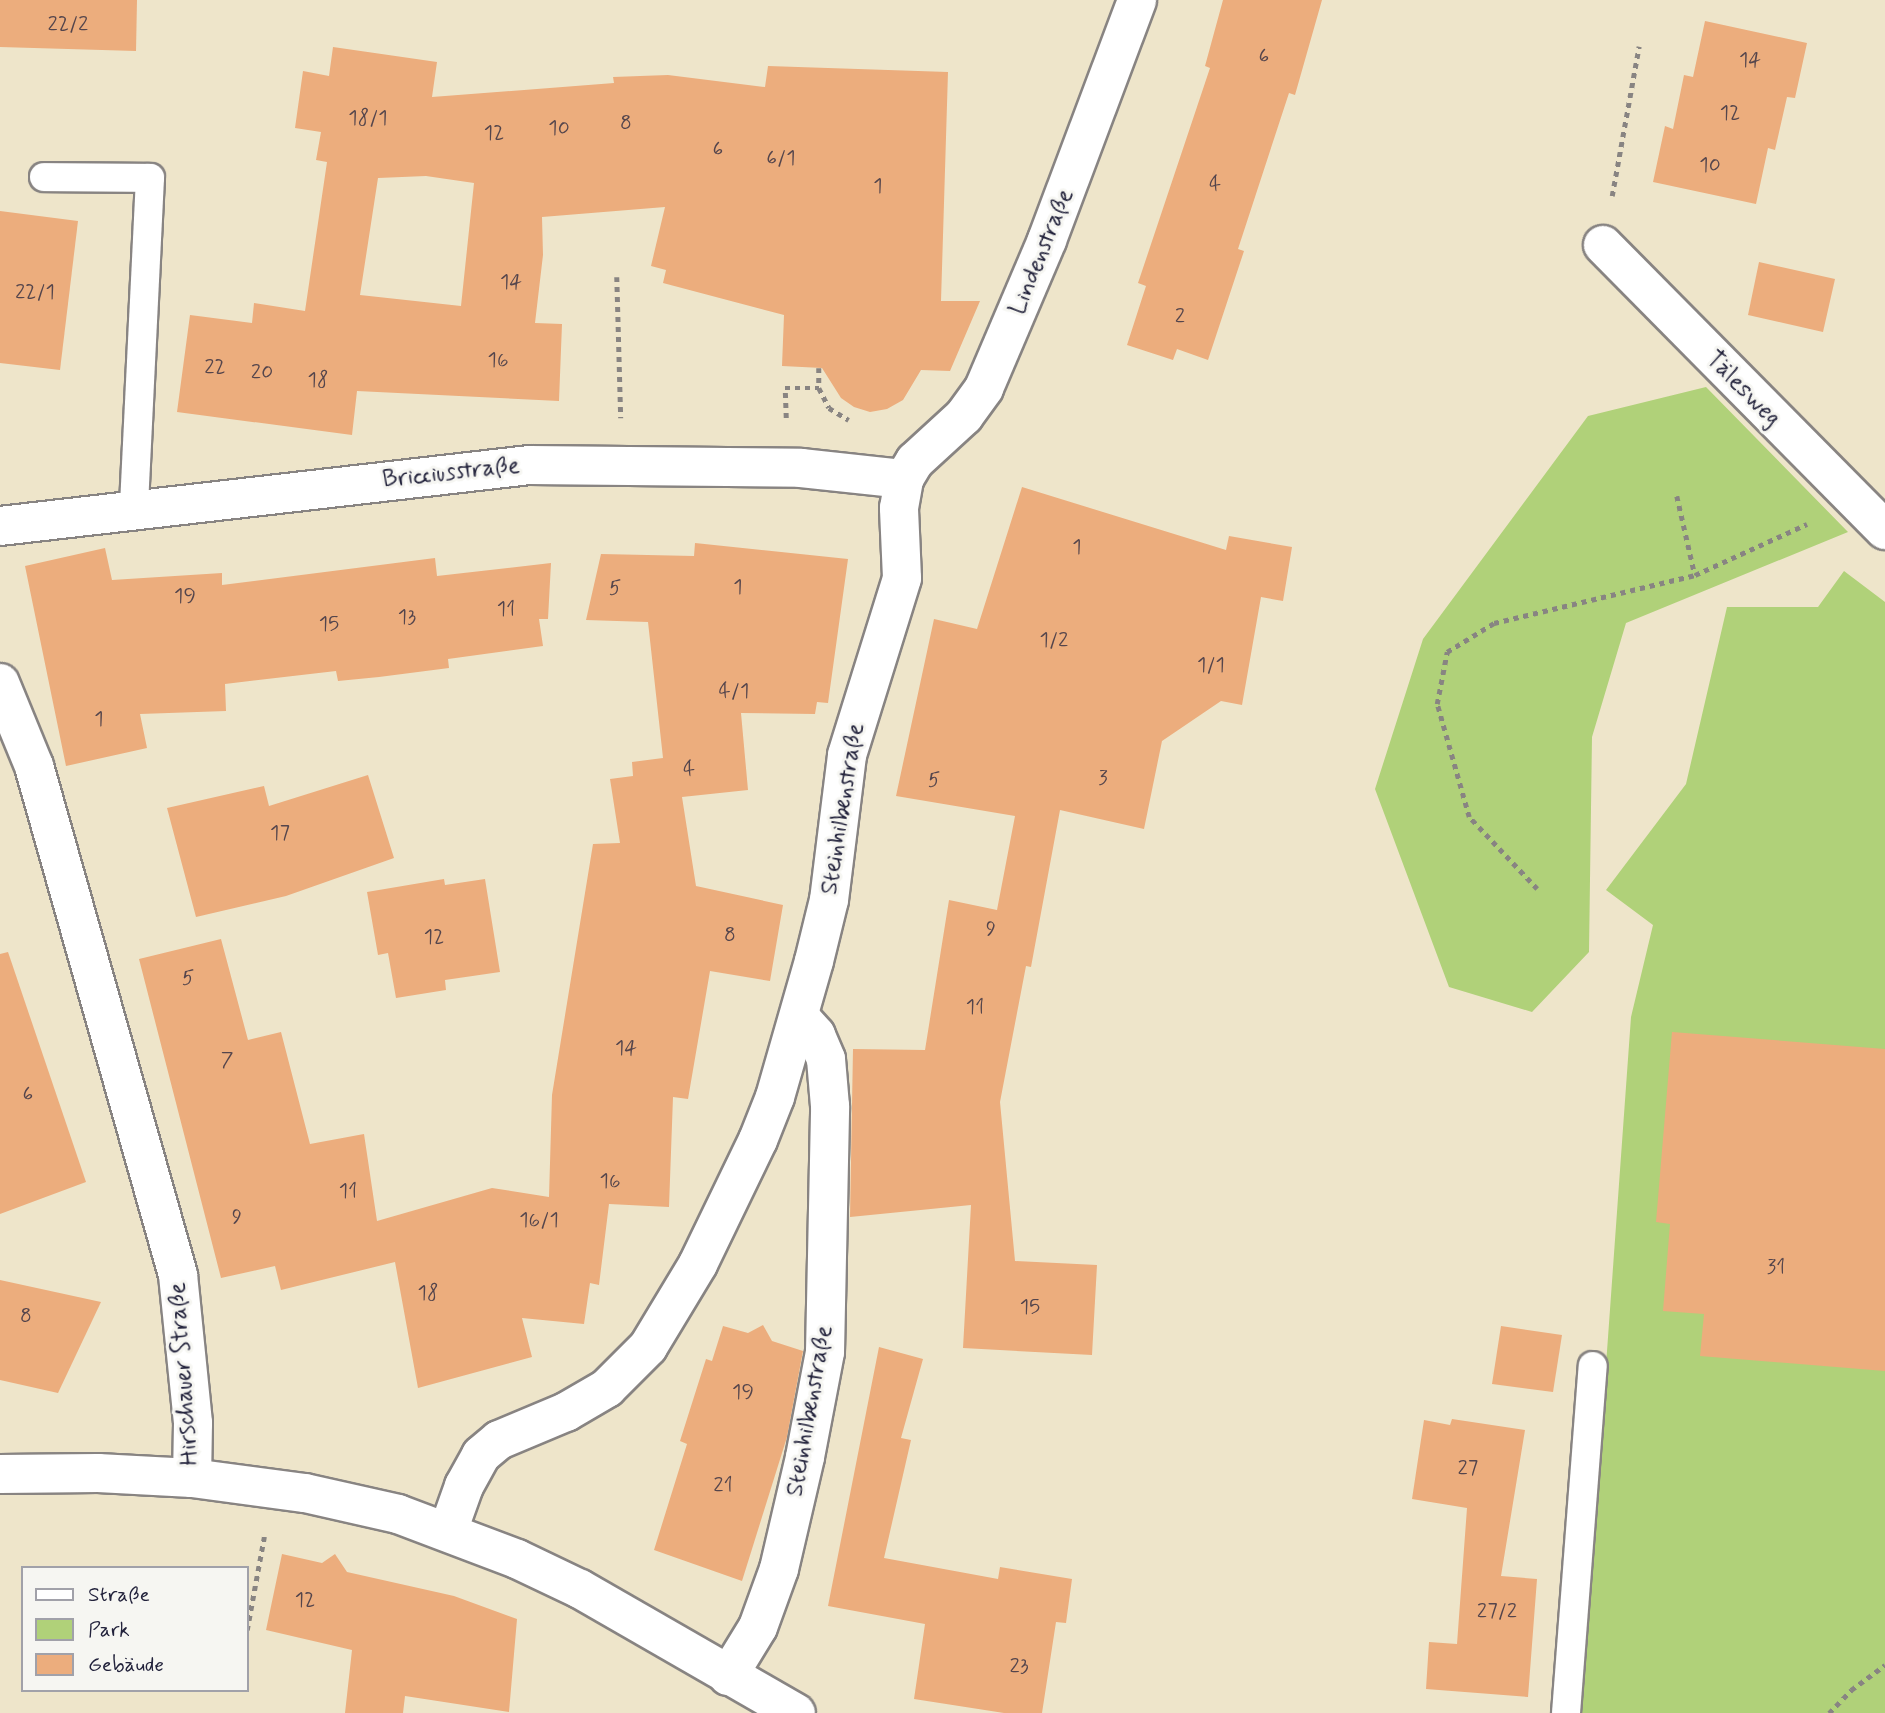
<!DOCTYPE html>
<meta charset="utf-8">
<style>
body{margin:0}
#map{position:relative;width:1885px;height:1713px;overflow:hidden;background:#eee5ca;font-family:Mynerve,sans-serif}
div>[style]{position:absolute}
.green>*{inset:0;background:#b0d179}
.building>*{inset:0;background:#ecad7d}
.path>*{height:4.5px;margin-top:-2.25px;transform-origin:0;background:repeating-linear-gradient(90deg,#888482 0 5px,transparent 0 10px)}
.roads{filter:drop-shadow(2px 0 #888482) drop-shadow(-2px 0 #888482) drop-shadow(0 2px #888482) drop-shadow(0 -2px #888482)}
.lane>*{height:28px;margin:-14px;padding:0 14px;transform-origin:14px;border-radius:14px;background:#fff}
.street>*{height:38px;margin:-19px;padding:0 19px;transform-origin:19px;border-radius:19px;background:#fff}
.secondary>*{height:38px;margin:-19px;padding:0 19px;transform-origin:19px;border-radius:19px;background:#fff}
span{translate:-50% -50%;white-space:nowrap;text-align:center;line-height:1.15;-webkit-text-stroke:6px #f6f6f2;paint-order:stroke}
.number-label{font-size:21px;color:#54454c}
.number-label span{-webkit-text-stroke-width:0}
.street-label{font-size:24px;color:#22223b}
.legend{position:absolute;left:21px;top:1566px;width:228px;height:126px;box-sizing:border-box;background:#f6f6f2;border:2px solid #a1a1a9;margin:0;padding:9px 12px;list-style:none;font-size:21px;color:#22223b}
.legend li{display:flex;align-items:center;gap:14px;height:35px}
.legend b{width:35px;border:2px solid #a1a1a9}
</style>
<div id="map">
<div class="green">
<i style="clip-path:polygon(1706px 387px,1848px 532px,1626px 623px,1592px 737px,1589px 952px,1532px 1012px,1449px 987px,1375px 789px,1423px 639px,1588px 416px)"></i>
<i style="clip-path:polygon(1844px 571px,1885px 602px,1885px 1713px,1581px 1713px,1631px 1017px,1653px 925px,1606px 890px,1686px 784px,1727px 607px,1818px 607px)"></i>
</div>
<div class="building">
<i style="clip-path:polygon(0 0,137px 0,136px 51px,0 47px)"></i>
<i style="clip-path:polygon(1223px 0,1322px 0,1295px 95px,1289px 93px,1238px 249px,1244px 251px,1208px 360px,1177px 349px,1173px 360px,1127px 345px,1146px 286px,1138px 283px,1210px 68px,1205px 66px)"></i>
<i style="clip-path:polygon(1705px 21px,1807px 43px,1795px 98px,1787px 97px,1775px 150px,1768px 148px,1756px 204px,1653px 182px,1665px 126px,1673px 129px,1684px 75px,1693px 77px)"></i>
<i style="clip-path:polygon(evenodd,333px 47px,437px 62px,432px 97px,614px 83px,613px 77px,668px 75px,765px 87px,768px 66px,948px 72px,941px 301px,980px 301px,950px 371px,921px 370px,903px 400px,887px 409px,870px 412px,854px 407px,841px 398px,822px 368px,782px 366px,784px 315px,663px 283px,666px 270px,651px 266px,665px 207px,542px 217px,543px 255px,535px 323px,562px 324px,559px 401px,357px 391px,352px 435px,177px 412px,190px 315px,252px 323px,254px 303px,305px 311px,327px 162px,316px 160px,321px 132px,295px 128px,303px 71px,329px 76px,333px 47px,426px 176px,474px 183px,461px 306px,360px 295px,378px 178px,426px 176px)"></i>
<i style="clip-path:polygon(0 211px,78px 221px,60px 370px,0 363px)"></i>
<i style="clip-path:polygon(1759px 262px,1835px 279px,1823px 332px,1748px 315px)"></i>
<i style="clip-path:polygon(1022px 487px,1226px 550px,1229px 536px,1292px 547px,1283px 601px,1261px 597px,1242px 705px,1221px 701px,1162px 741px,1144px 829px,1060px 810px,1031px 967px,1026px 966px,1000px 1102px,1015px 1261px,1097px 1265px,1092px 1355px,963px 1348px,971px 1205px,850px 1217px,853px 1049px,925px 1050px,949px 900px,997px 910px,1015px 816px,896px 796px,934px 619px,977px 629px)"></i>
<i style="clip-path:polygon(695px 543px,848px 559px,828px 703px,817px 702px,815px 714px,741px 713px,748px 790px,682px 797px,696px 886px,783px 905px,770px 981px,710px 971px,688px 1099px,673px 1097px,669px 1207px,609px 1204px,599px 1285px,590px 1283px,584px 1324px,522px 1318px,532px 1357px,418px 1388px,395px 1262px,281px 1290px,275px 1266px,221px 1278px,139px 959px,221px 939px,248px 1040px,281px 1032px,310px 1144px,364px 1134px,377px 1221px,492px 1188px,549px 1197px,552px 1095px,593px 844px,620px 843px,610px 779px,633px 776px,632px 762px,663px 758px,648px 622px,586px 620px,601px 554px,694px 556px)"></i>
<i style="clip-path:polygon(105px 548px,112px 580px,222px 573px,222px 585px,435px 558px,437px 576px,551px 563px,548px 619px,539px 619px,543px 646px,448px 659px,449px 668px,379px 677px,338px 681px,336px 671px,225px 684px,226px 711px,140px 714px,147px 748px,66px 766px,25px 566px)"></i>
<i style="clip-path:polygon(368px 775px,394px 858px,286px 896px,196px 917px,167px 808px,264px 786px,269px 806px)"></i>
<i style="clip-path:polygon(444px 879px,445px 885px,485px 879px,500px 972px,445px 980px,446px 990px,396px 998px,388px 953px,378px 955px,367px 892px)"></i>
<i style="clip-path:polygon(8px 952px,86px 1182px,0 1214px,0 954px)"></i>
<i style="clip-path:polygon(1672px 1032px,1885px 1049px,1885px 1371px,1700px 1356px,1704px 1314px,1663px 1311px,1670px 1224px,1656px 1222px)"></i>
<i style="clip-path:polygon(0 1280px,101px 1302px,58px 1393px,0 1380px)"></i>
<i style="clip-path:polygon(763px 1325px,772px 1341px,803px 1351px,787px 1437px,742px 1581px,654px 1550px,687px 1444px,680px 1441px,706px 1359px,712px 1361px,723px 1326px,748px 1333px)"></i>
<i style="clip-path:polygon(1501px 1326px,1562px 1335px,1553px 1392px,1492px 1384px)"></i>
<i style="clip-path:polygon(879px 1347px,923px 1359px,901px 1438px,911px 1440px,884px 1558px,998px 1579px,1000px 1567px,1072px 1579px,1066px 1623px,1056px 1622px,1042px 1713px,1004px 1713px,914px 1699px,925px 1624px,828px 1606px)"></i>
<i style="clip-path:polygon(1452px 1419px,1525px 1430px,1501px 1576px,1537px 1579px,1528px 1697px,1426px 1689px,1429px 1642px,1457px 1644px,1467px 1508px,1412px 1499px,1424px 1420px,1450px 1425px)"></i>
<i style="clip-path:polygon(282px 1554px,322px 1563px,335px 1554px,347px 1572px,454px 1596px,517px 1619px,509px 1712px,405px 1696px,403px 1713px,345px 1713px,352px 1650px,266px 1630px)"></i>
</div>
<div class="path">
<i style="left:1612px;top:196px;width:152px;rotate:-79.8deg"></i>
<i style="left:617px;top:277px;width:141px;rotate:88.4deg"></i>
<i style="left:819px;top:368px;width:20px;rotate:90deg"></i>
<i style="left:819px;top:388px;width:22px;rotate:63deg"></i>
<i style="left:829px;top:408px;width:23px;rotate:31deg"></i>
<i style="left:786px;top:418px;width:30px;rotate:-92deg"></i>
<i style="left:785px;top:388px;width:34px"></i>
<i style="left:1677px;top:496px;width:81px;rotate:77.2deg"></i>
<i style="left:1537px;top:889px;width:99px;rotate:-133.4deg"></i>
<i style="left:1469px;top:817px;width:117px;rotate:-105.8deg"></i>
<i style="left:1437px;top:704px;width:53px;rotate:-79.1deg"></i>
<i style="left:1447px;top:652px;width:55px;rotate:-31.7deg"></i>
<i style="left:1494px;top:623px;width:207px;rotate:-13.4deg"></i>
<i style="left:1695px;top:575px;width:123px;rotate:-24.5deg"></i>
<i style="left:247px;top:1630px;width:95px;rotate:-79.6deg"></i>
<i style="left:1829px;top:1713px;width:32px;rotate:-46deg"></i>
<i style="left:1851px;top:1690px;width:42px;rotate:-36.3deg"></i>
</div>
<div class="roads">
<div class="lane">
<i style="left:44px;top:177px;width:106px;rotate:0.5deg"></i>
<i style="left:150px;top:178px;width:331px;rotate:92.8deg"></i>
<i style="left:1566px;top:1713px;width:348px;rotate:-85.6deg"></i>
</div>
<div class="street">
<i style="left:1603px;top:245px;width:401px;rotate:45.3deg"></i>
<i style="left:0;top:526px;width:533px;rotate:-6.57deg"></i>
<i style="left:530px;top:465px;width:271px;rotate:0.6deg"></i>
<i style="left:801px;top:468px;width:104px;rotate:6.1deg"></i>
<i style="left:0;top:683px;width:90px;rotate:67.7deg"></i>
<i style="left:34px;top:766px;width:529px;rotate:74.2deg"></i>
<i style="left:178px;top:1275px;width:149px;rotate:84.2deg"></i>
<i style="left:193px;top:1423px;width:55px;rotate:91deg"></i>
<i style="left:448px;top:1531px;width:48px;rotate:-70.4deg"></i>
<i style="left:464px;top:1486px;width:35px;rotate:-61deg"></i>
<i style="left:481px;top:1455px;width:23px;rotate:-40deg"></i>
<i style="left:499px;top:1440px;width:73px;rotate:-22.7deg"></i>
<i style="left:566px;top:1412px;width:48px;rotate:-30.3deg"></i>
<i style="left:607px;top:1388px;width:58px;rotate:-45deg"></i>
<i style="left:648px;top:1347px;width:97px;rotate:-58.9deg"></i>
<i style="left:698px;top:1264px;width:138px;rotate:-64.2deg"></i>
<i style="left:758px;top:1140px;width:46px;rotate:-68.4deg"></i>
<i style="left:775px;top:1097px;width:141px;rotate:-74deg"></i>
<i style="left:814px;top:961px;width:63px;rotate:-76.2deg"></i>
<i style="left:829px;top:900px;width:146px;rotate:-82.9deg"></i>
<i style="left:847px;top:755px;width:185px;rotate:-72.7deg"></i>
<i style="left:902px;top:578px;width:70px;rotate:-92.5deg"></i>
<i style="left:899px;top:508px;width:29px;rotate:-80deg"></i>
<i style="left:904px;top:479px;width:21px;rotate:-59deg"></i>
<i style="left:915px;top:461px;width:67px;rotate:-42.6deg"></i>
<i style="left:964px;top:416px;width:34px;rotate:-54deg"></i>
<i style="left:984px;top:388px;width:161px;rotate:-66.9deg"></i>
<i style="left:1047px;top:240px;width:256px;rotate:-69.4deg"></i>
<i style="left:728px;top:1676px;width:57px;rotate:-58.5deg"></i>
<i style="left:758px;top:1627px;width:62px;rotate:-70.1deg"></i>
<i style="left:779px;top:1569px;width:115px;rotate:-76.9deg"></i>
<i style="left:805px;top:1457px;width:107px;rotate:-79.2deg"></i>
<i style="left:825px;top:1352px;width:246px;rotate:-88.8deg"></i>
<i style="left:830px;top:1106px;width:47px;rotate:-94.9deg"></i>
<i style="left:826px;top:1059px;width:26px;rotate:-113deg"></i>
<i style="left:816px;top:1035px;width:25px;rotate:-132deg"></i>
</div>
<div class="secondary">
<i style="left:0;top:1474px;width:98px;rotate:-0.6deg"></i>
<i style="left:98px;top:1473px;width:94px;rotate:3deg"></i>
<i style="left:192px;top:1478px;width:114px;rotate:7.6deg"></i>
<i style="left:305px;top:1493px;width:95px;rotate:12.7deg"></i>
<i style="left:398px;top:1514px;width:127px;rotate:20.7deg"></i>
<i style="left:517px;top:1559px;width:70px;rotate:25.5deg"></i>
<i style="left:580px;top:1589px;width:249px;rotate:29.9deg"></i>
</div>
</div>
<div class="number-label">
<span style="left:68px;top:24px">22/2</span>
<span style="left:1264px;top:56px">6</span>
<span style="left:1750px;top:60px">14</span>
<span style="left:1730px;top:113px">12</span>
<span style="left:368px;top:118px">18/1</span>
<span style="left:626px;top:123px">8</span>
<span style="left:559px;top:128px">10</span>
<span style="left:494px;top:133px">12</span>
<span style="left:718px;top:149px">6</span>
<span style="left:781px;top:158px">6/1</span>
<span style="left:1710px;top:165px">10</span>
<span style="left:1215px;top:184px">4</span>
<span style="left:878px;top:186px">1</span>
<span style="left:511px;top:282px">14</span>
<span style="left:35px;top:292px">22/1</span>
<span style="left:1180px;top:316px">2</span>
<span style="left:498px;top:360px">16</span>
<span style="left:215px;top:367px">22</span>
<span style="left:262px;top:372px">20</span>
<span style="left:318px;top:380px">18</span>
<span style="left:1077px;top:547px">1</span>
<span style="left:738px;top:587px">1</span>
<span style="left:615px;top:588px">5</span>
<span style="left:185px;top:596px">19</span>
<span style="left:506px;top:609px">11</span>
<span style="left:407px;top:617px">13</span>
<span style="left:329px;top:624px">15</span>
<span style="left:1054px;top:640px">1/2</span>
<span style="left:1211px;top:665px">1/1</span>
<span style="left:734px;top:691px">4/1</span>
<span style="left:99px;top:719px">1</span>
<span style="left:689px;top:769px">4</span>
<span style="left:1103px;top:778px">3</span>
<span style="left:934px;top:780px">5</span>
<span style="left:280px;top:833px">17</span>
<span style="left:991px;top:929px">9</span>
<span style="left:730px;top:935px">8</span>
<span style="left:434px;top:937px">12</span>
<span style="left:188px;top:978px">5</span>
<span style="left:975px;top:1007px">11</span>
<span style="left:626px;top:1048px">14</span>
<span style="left:227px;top:1060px">7</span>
<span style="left:28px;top:1094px">6</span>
<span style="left:610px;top:1181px">16</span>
<span style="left:348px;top:1191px">11</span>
<span style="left:237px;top:1217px">9</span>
<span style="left:539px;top:1220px">16/1</span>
<span style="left:1776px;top:1267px">31</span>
<span style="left:428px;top:1293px">18</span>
<span style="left:1030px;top:1307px">15</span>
<span style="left:26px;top:1316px">8</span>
<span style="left:743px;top:1392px">19</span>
<span style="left:1468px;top:1468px">27</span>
<span style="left:723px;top:1485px">21</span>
<span style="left:305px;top:1600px">12</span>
<span style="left:1497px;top:1611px">27/2</span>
<span style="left:1019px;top:1666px">23</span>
</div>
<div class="street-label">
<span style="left:1042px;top:252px;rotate:-68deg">Lindenstraße</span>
<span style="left:1743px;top:389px;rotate:45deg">Tälesweg</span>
<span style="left:451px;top:473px;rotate:-6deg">Bricciusstraße</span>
<span style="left:843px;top:809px;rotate:-81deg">Steinhilbenstraße</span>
<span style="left:184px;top:1374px;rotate:-94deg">Hirschauer Straße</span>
<span style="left:810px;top:1411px;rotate:-80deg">Steinhilbenstraße</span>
</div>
<ul class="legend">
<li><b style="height:9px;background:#fff"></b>Straße</li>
<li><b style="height:19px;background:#b0d179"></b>Park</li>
<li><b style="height:19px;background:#ecad7d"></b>Gebäude</li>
</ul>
</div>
